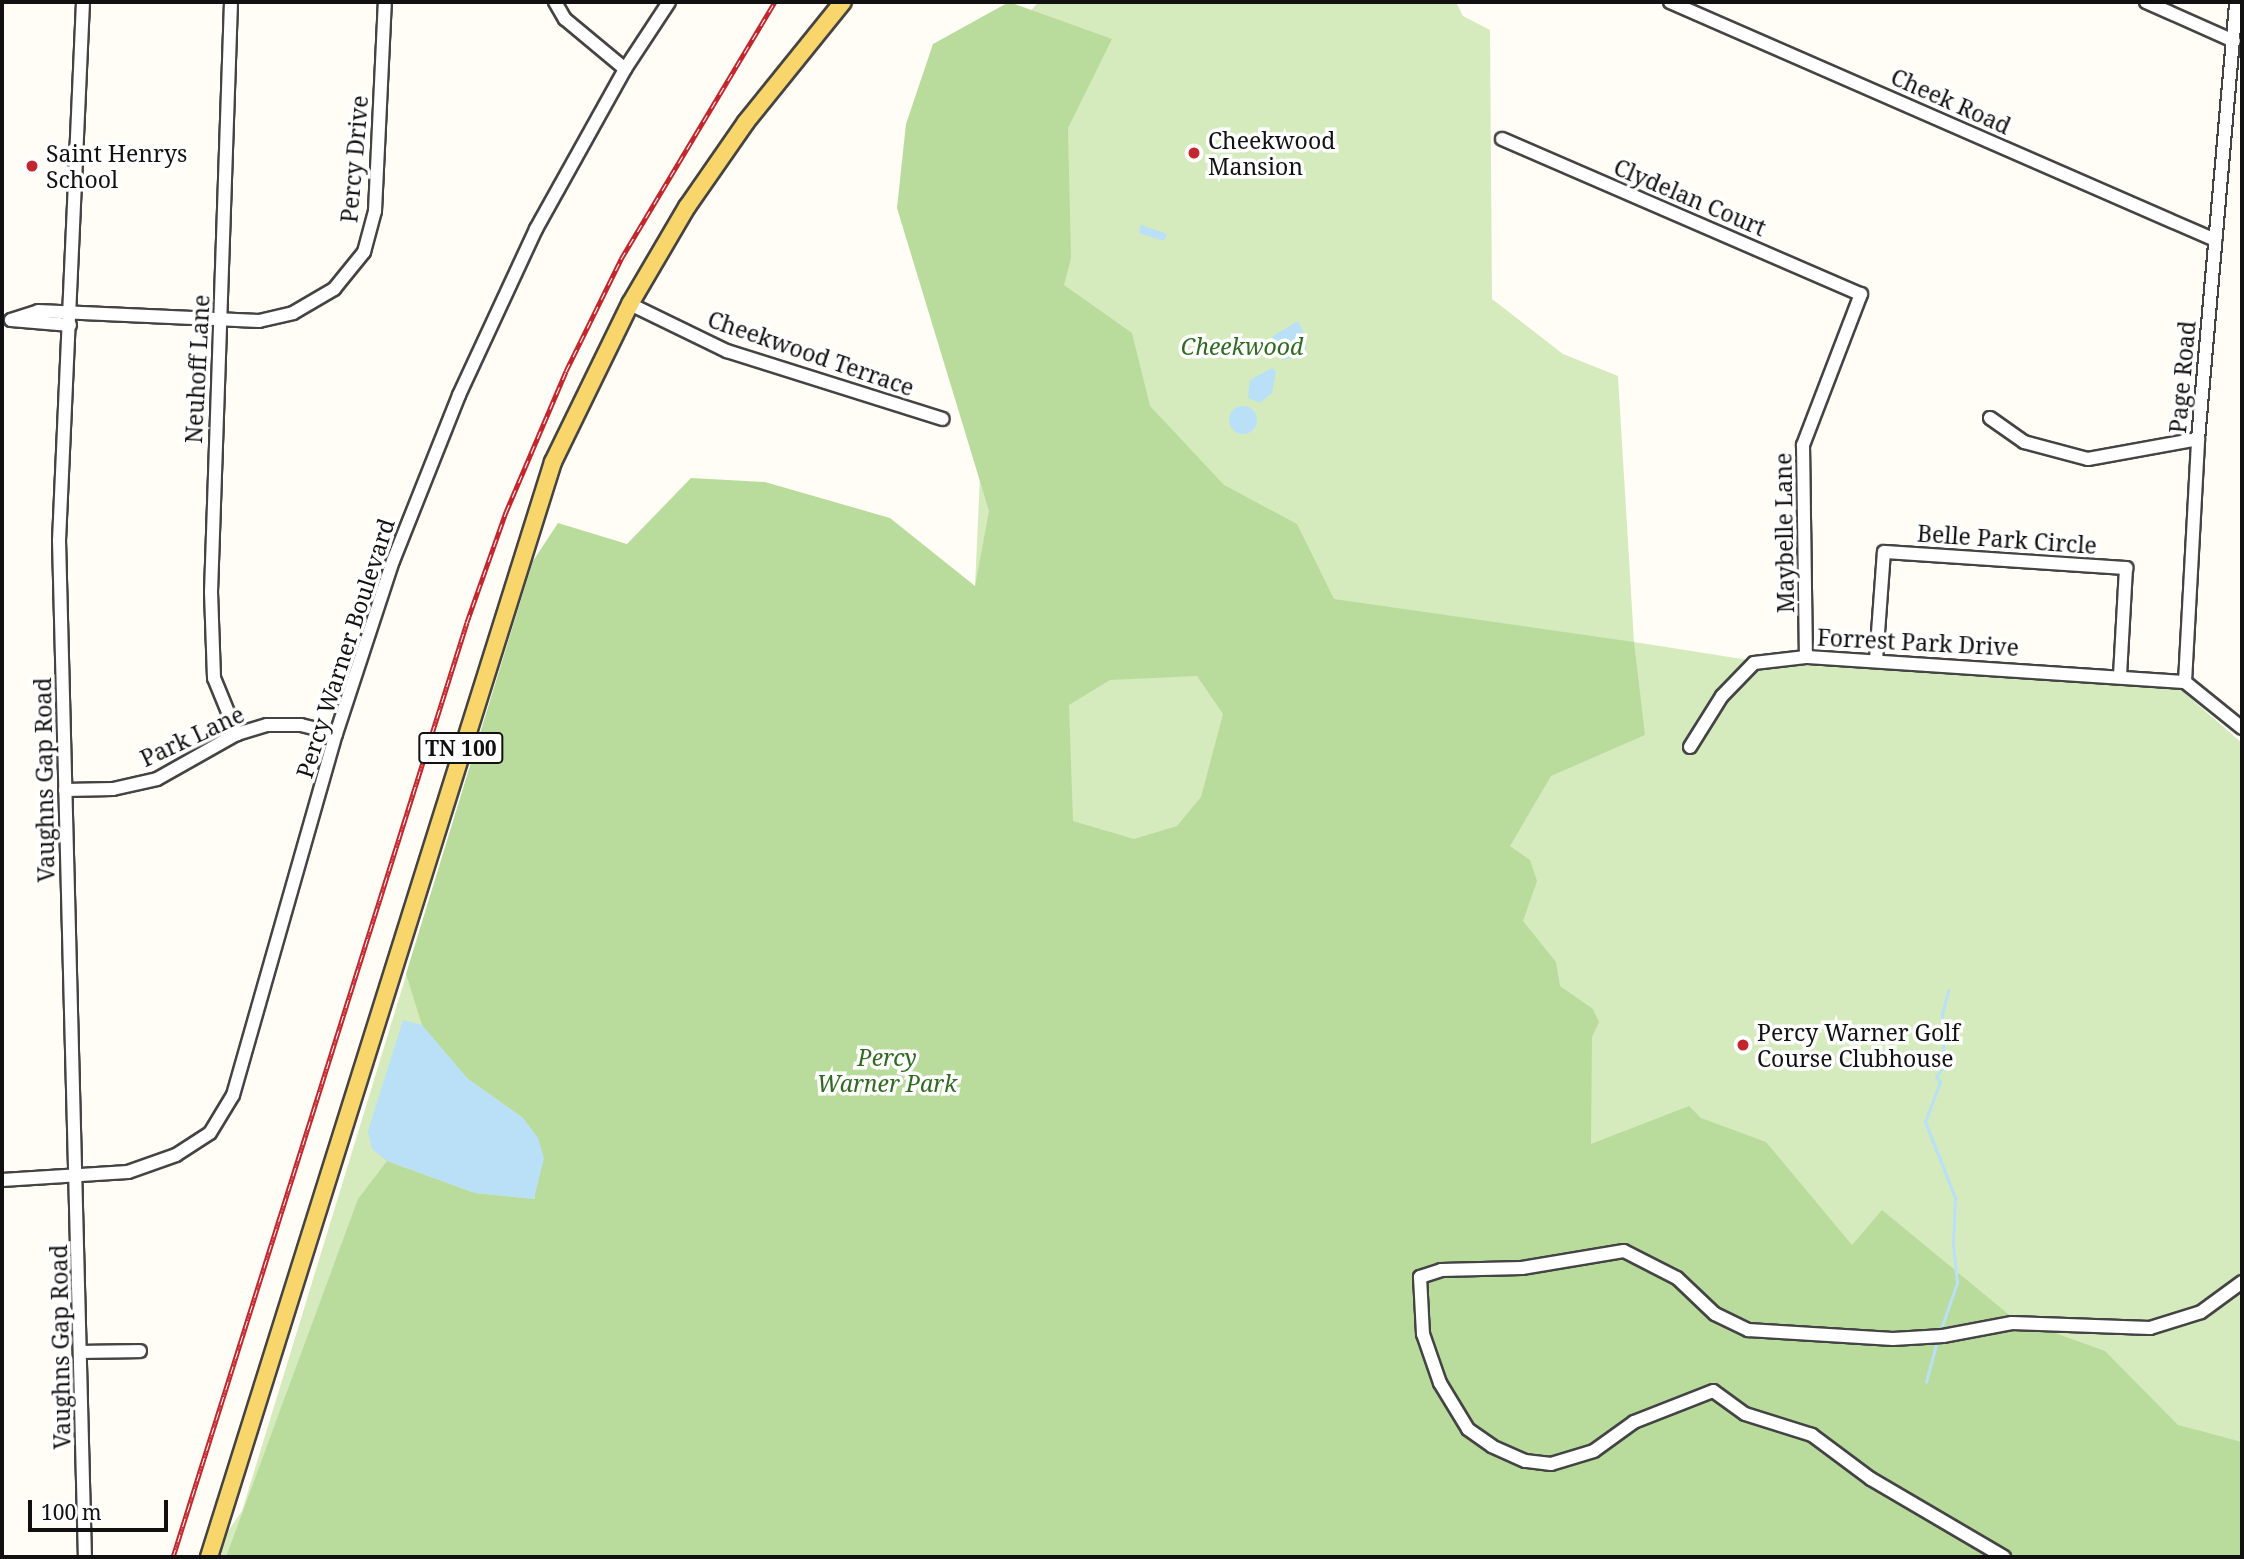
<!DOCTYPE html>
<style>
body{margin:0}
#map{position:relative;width:2244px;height:1559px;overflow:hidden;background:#fffdf5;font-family:"Noto Serif",serif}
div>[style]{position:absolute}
.green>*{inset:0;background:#d5ebbd}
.forest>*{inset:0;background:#b9dc9c}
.water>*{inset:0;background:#b9e0f7}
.round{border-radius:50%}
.stream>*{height:2.5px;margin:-1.25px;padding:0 1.25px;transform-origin:1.25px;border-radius:1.25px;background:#b9e0f7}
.roads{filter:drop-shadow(2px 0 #444) drop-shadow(-2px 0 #444) drop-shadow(0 2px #444) drop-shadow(0 -2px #444)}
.minor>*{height:12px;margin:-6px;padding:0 6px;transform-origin:6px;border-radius:6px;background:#fff}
.major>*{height:16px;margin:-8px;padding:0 8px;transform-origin:8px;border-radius:8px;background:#f9d66b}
.rail>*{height:5px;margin-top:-2.5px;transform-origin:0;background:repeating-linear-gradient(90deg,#fff 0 8px,#c4262e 0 16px);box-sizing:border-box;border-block:2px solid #c4262e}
.dots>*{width:19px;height:19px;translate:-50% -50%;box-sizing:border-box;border:4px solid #fff;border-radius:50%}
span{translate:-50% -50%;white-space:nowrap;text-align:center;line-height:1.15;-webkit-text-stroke:7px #fff;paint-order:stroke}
.shield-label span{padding:2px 5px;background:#fff;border:2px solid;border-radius:5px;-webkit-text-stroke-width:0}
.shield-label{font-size:21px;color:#111;font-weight:700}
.street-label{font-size:23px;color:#111}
.poi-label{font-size:23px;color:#111}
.left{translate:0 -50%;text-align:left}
.park-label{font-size:23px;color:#2f6b1f;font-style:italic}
.frame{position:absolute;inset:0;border:4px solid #111;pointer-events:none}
.scale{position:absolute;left:28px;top:1500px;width:140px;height:32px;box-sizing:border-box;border:4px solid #111;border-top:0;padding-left:9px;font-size:21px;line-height:24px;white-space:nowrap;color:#111;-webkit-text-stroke:5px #fff;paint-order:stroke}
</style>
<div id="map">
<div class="green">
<i style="clip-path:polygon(1038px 2px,1456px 2px,1463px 16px,1490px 30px,1492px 299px,1563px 354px,1618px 376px,1634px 642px,1774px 664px,2174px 684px,2242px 743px,2242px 1557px,210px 1557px,242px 1511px,533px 561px,975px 587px,999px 51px)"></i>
</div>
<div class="forest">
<i style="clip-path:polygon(evenodd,1009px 2px,1112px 39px,1068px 128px,1071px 258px,1064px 285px,1132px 333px,1150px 406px,1224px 485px,1297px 524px,1334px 599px,1634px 642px,1645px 735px,1551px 776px,1510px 846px,1530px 860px,1537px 881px,1523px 921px,1556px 962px,1560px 986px,1593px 1009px,1599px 1022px,1592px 1037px,1591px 1144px,1689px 1106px,1701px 1118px,1766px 1142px,1852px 1245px,1882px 1210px,2013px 1318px,2105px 1351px,2178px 1425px,2242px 1442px,2242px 1557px,226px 1557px,358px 1199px,387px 1161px,475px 1193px,535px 1199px,523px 1118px,468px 1079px,435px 1044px,422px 1025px,406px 974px,533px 561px,558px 523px,627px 544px,691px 478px,765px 482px,890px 518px,975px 586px,989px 511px,897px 208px,906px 124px,933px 44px,1009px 2px,1197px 676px,1223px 714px,1201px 797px,1177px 826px,1134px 839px,1073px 821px,1069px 705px,1110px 680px,1197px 676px)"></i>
</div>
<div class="water">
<i style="clip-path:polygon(1141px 225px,1167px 234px,1164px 241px,1139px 233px)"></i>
<i style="clip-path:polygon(1298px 321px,1306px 338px,1306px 355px,1282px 360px,1271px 342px,1273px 336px)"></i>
<i style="clip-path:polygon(1272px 368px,1276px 371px,1272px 393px,1260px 403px,1248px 398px,1250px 380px)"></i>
<i class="round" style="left:1229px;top:406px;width:28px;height:28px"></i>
<i style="clip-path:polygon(403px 1020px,422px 1025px,468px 1079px,523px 1118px,538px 1138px,544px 1158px,534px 1199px,475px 1193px,387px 1161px,372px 1149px,368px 1131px)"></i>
</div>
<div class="stream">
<i style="left:1940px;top:1332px;width:52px;rotate:-70.9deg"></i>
<i style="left:1957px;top:1283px;width:38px;rotate:-96deg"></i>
<i style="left:1953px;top:1245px;width:47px;rotate:-87.6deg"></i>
<i style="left:1955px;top:1198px;width:82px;rotate:-111.5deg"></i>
<i style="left:1925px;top:1122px;width:43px;rotate:-69.4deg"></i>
<i style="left:1940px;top:1082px;width:6px;rotate:-129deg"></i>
<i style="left:1936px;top:1077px;width:14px;rotate:-54deg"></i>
<i style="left:1944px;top:1066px;width:52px;rotate:-92.2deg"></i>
<i style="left:1942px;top:1014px;width:24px;rotate:-75deg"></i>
<i style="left:1926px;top:1382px;width:42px;rotate:-75deg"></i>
</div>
<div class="roads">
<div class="minor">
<i style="left:83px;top:2px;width:539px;rotate:92.55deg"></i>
<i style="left:59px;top:540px;width:1017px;rotate:88.54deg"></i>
<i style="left:231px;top:2px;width:590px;rotate:91.94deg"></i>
<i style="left:211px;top:592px;width:86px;rotate:88deg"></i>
<i style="left:214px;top:678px;width:61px;rotate:67.7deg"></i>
<i style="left:555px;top:2px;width:20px;rotate:60deg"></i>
<i style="left:565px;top:19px;width:78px;rotate:39.8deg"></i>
<i style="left:1670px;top:2px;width:595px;rotate:23.59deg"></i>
<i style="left:2146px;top:2px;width:96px;rotate:23.9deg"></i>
<i style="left:1502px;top:139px;width:391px;rotate:23.4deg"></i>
<i style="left:1861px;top:294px;width:162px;rotate:111deg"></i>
<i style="left:1803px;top:445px;width:212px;rotate:89.2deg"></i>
<i style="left:630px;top:304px;width:108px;rotate:25.9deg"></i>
<i style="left:727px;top:351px;width:226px;rotate:17.5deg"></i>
<i style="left:70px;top:325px;width:59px;rotate:-175.2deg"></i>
<i style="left:11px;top:320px;width:28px;rotate:-18deg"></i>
<i style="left:38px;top:311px;width:221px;rotate:2.6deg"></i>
<i style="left:259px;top:321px;width:35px;rotate:-13deg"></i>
<i style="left:293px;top:313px;width:48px;rotate:-30.3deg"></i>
<i style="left:334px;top:289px;width:48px;rotate:-51deg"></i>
<i style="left:364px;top:252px;width:42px;rotate:-75deg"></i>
<i style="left:375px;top:211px;width:209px;rotate:-87.3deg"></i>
<i style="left:1990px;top:418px;width:42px;rotate:35.2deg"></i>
<i style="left:2024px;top:442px;width:66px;rotate:14.9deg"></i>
<i style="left:2088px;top:459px;width:112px;rotate:-10.3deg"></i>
<i style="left:1876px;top:660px;width:108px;rotate:-85.8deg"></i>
<i style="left:1884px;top:552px;width:243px;rotate:3.8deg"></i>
<i style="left:2126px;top:568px;width:109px;rotate:93.2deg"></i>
<i style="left:2185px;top:682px;width:243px;rotate:-86.9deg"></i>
<i style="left:2198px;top:439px;width:439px;rotate:-85deg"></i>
<i style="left:2185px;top:682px;width:73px;rotate:38.9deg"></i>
<i style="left:1690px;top:747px;width:60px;rotate:-57.9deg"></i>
<i style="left:1722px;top:696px;width:46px;rotate:-45.9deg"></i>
<i style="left:1754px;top:663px;width:52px;rotate:-6.6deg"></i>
<i style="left:1806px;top:657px;width:380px;rotate:3.8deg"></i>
<i style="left:65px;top:790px;width:48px;rotate:-1.2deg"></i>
<i style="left:113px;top:789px;width:45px;rotate:-12.8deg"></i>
<i style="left:157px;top:779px;width:92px;rotate:-29.4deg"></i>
<i style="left:237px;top:734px;width:31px;rotate:-17deg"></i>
<i style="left:267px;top:725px;width:34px"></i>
<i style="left:301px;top:725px;width:36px;rotate:14deg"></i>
<i style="left:2px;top:1180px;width:126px;rotate:-3.6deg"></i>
<i style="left:128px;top:1172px;width:51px;rotate:-19.5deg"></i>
<i style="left:176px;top:1155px;width:40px;rotate:-32.9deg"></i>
<i style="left:210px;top:1133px;width:44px;rotate:-58.8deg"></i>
<i style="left:233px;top:1095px;width:375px;rotate:-74.1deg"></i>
<i style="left:336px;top:734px;width:182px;rotate:-71.8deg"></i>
<i style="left:393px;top:561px;width:179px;rotate:-68.3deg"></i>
<i style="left:459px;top:395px;width:183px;rotate:-65.1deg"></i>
<i style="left:536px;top:229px;width:183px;rotate:-60.9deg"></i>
<i style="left:625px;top:69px;width:80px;rotate:-56.7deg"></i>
<i style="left:83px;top:1352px;width:57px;rotate:-1deg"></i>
<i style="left:2004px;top:1557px;width:154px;rotate:-149.6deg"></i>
<i style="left:1871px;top:1479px;width:74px;rotate:-143.3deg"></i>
<i style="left:1812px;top:1435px;width:70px;rotate:-162.6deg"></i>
<i style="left:1745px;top:1414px;width:39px;rotate:-144deg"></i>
<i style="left:1713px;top:1391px;width:85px;rotate:158.6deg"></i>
<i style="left:1634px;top:1422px;width:49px;rotate:144.1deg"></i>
<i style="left:1594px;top:1451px;width:45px;rotate:163.2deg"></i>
<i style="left:1551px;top:1464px;width:26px;rotate:-173deg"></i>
<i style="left:1525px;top:1461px;width:36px;rotate:-156deg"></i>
<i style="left:1492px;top:1446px;width:29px;rotate:-145deg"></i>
<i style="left:1468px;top:1429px;width:54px;rotate:-121.3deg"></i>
<i style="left:1440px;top:1383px;width:52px;rotate:-109.1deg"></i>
<i style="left:1423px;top:1334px;width:57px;rotate:-93deg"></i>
<i style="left:1420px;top:1277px;width:22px;rotate:-18deg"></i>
<i style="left:1441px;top:1270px;width:81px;rotate:-1.4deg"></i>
<i style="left:1522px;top:1268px;width:103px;rotate:-9.5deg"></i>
<i style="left:1624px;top:1251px;width:59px;rotate:27deg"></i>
<i style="left:1677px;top:1278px;width:52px;rotate:43.5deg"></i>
<i style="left:1715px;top:1314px;width:37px;rotate:26deg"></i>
<i style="left:1748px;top:1330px;width:145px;rotate:3.6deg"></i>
<i style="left:1893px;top:1339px;width:50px;rotate:-3.4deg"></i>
<i style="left:1943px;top:1336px;width:70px;rotate:-10.7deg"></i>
<i style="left:2012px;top:1323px;width:138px;rotate:2.1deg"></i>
<i style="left:2150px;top:1328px;width:53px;rotate:-17.4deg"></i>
<i style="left:2201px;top:1312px;width:51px;rotate:-36.2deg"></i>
</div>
<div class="major">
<i style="left:209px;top:1557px;width:1148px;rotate:-72.56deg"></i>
<i style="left:553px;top:462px;width:176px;rotate:-64deg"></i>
<i style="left:630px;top:304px;width:113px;rotate:-59.6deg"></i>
<i style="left:687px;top:207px;width:103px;rotate:-55.2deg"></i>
<i style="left:746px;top:122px;width:154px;rotate:-51.1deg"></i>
</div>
</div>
<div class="rail">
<i style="left:173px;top:1557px;width:980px;rotate:-72.54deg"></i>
<i style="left:467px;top:622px;width:117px;rotate:-70.5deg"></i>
<i style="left:506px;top:512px;width:153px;rotate:-66.9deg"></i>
<i style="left:566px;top:371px;width:125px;rotate:-63.8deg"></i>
<i style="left:621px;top:259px;width:300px;rotate:-59.1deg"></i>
</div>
<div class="dots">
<i style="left:1194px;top:153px;background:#c4262e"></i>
<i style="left:32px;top:166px;background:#c4262e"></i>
<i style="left:1743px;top:1045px;background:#c4262e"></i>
</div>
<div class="shield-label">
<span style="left:461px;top:748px">TN 100</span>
</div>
<div class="street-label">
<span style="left:1951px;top:101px;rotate:24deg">Cheek Road</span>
<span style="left:354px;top:159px;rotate:-85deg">Percy Drive</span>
<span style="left:1690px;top:197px;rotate:23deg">Clydelan Court</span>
<span style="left:811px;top:353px;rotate:19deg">Cheekwood Terrace</span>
<span style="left:197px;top:369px;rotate:-87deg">Neuhoff Lane</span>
<span style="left:2182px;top:377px;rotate:-85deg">Page Road</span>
<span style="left:1784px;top:533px;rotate:-91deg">Maybelle Lane</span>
<span style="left:2007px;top:539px;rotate:4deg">Belle Park Circle</span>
<span style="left:1918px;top:642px;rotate:3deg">Forrest Park Drive</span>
<span style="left:345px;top:648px;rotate:-72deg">Percy Warner Boulevard</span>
<span style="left:192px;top:736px;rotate:-25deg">Park Lane</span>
<span style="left:44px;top:780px;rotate:-91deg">Vaughns Gap Road</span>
<span style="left:60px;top:1347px;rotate:-91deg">Vaughns Gap Road</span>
</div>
<div class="poi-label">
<span class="left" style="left:1208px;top:153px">Cheekwood<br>Mansion</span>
<span class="left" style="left:46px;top:166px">Saint Henrys<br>School</span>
<span class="left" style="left:1757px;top:1045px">Percy Warner Golf<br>Course Clubhouse</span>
</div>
<div class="park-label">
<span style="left:1242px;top:346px">Cheekwood</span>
<span style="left:887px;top:1070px">Percy<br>Warner Park</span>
</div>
<div class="frame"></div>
<div class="scale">100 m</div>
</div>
